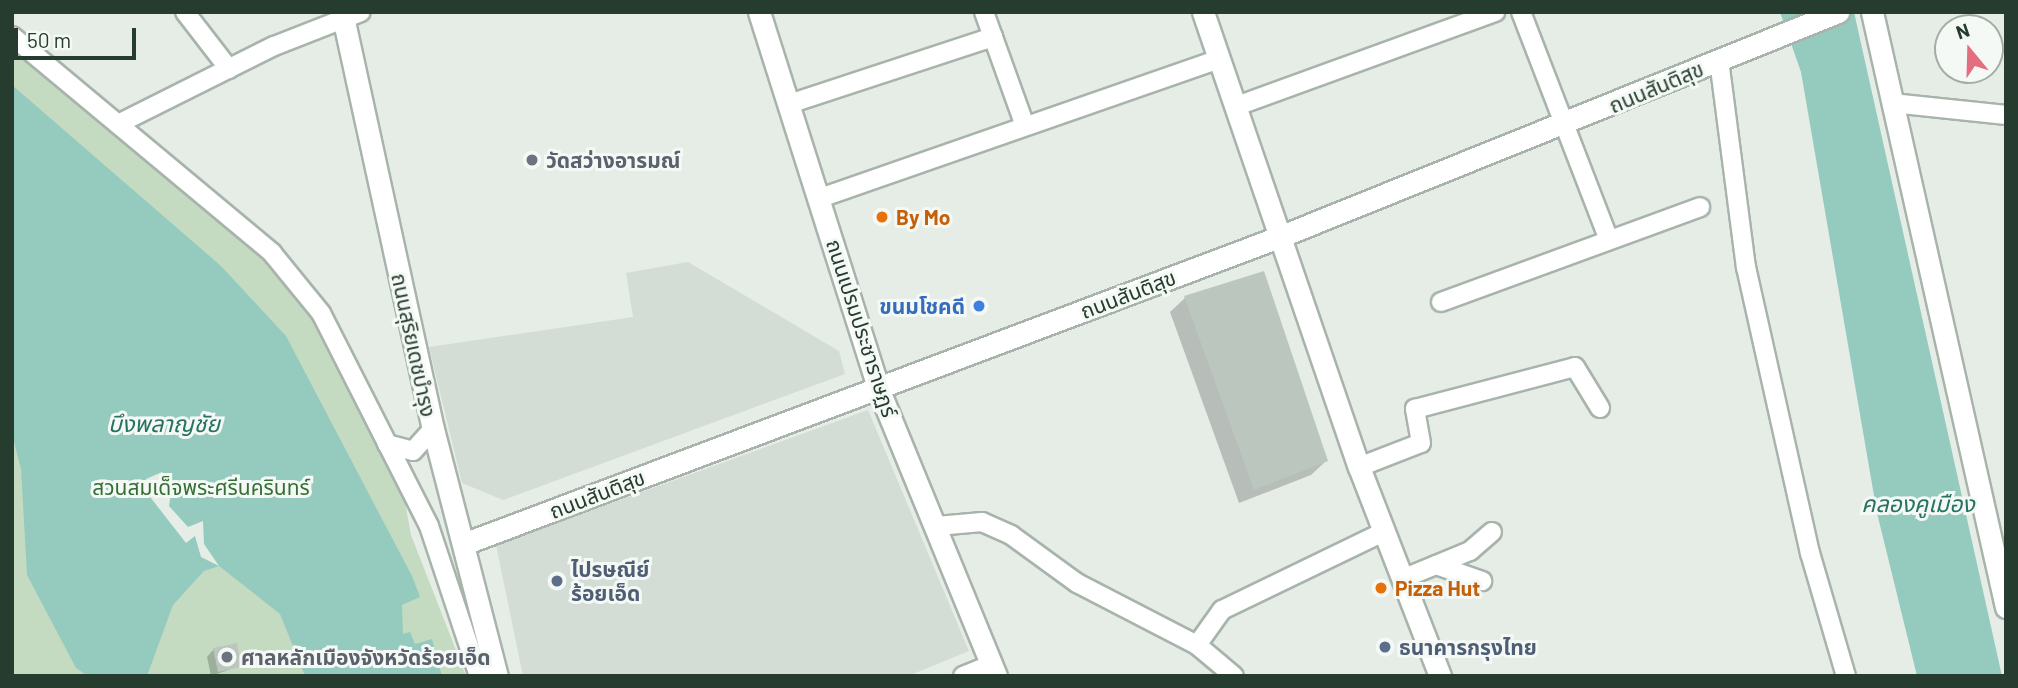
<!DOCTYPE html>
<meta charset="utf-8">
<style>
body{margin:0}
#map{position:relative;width:2018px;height:688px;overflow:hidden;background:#e5ede6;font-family:Barlow,"Noto Sans Thai",sans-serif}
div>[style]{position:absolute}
.built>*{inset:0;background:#d3dcd5}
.green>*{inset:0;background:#c4dbc1}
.water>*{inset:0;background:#94cbbe}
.pier>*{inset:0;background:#e5ede6}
.shadow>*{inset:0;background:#0003}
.building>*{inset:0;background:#bbc7be}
.roads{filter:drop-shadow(2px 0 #a8b4ab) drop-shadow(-2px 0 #a8b4ab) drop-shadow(0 2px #a8b4ab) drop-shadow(0 -2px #a8b4ab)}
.street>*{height:18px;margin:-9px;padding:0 9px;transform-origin:9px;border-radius:9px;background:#fff}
.secondary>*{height:21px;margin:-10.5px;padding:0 10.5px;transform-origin:10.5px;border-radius:10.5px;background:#fff}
.dots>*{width:19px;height:19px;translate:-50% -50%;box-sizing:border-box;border:4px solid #f5f9f6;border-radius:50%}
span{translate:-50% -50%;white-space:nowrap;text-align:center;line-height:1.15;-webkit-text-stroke:6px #f5f9f6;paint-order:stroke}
.street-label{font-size:21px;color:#263c2e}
.worship-label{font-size:21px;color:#5b616d;font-weight:700}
.left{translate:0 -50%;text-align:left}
.food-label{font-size:21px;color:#c56008;font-weight:700}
.shop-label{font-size:21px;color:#366cbe;font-weight:700}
.right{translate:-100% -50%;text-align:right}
.park-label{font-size:21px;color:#356f35}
.service-label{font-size:21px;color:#4e5e75;font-weight:700}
.water-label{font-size:23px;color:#277261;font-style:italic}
.frame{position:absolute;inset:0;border:14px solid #263c2e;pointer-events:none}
.north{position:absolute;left:1934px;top:14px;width:70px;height:70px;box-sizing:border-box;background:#f5f9f6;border:2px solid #a2ada6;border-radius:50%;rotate:341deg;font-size:19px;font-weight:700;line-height:28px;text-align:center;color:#263c2e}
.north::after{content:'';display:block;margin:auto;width:24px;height:32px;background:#e26e7e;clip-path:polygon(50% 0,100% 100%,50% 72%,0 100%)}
.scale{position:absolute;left:14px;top:28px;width:122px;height:32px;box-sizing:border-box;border:4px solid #263c2e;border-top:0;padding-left:9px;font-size:21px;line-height:24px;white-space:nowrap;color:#263c2e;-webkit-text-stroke:5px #f5f9f6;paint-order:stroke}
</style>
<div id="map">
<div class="built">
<i style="clip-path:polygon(688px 262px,839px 351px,845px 374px,503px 500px,462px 483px,429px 347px,633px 317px,626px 273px)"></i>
<i style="clip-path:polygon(868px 410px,969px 651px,908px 676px,523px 676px,496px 545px)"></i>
</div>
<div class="green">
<i style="clip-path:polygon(12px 36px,272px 253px,321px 313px,396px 454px,411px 535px,466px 676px,12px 676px)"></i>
</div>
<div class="water">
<i style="clip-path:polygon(1780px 12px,1854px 12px,2002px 676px,1917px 676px,1877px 513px,1801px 72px)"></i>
<i style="clip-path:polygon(12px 85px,221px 266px,286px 336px,412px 576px,420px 597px,402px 605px,403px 634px,410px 632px,415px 644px,432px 639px,442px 676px,305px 676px,280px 614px,219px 566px,204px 571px,173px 605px,147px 676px,88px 676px,76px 668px,27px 575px,21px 469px,12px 434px)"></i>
</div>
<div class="pier">
<i style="clip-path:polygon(162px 472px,173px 481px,169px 506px,188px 527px,203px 521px,204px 544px,219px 566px,201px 557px,195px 536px,186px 543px,147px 493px,146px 479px)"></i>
</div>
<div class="shadow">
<i style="clip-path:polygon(1185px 298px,1326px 461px,1311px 475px,1239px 503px,1170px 312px)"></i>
<i style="clip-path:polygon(214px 649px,240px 666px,211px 676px,207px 657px)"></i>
</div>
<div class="building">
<i style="clip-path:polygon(1264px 271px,1328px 461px,1254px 490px,1184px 296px)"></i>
<i style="clip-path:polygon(237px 643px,241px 667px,218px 672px,213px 648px)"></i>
</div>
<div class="roads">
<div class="street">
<i style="left:185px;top:12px;width:72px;rotate:52.3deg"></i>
<i style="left:984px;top:12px;width:121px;rotate:70.2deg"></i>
<i style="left:1521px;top:12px;width:242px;rotate:68.9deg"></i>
<i style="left:12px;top:36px;width:339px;rotate:39.8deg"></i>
<i style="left:272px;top:253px;width:77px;rotate:50.8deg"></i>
<i style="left:321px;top:313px;width:239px;rotate:63.1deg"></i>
<i style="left:429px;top:526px;width:158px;rotate:71.6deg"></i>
<i style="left:1719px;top:60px;width:209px;rotate:82.6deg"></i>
<i style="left:1746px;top:267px;width:293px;rotate:77.4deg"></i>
<i style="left:1810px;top:553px;width:128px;rotate:73.7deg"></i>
<i style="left:1892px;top:103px;width:115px;rotate:6deg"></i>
<i style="left:789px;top:104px;width:215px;rotate:-18.2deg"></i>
<i style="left:1237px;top:106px;width:275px;rotate:-20deg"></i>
<i style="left:118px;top:124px;width:174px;rotate:-26.6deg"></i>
<i style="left:274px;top:46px;width:93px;rotate:-21.3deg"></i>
<i style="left:820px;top:198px;width:423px;rotate:-19.2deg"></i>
<i style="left:1441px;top:302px;width:276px;rotate:-20.1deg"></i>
<i style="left:387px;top:444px;width:27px;rotate:15deg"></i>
<i style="left:413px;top:451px;width:30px;rotate:-48deg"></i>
<i style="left:1359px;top:467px;width:66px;rotate:-21.2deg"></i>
<i style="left:1421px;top:443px;width:35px;rotate:-100deg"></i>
<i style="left:1415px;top:409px;width:165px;rotate:-14.7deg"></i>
<i style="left:1575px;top:367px;width:48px;rotate:58.6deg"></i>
<i style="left:937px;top:526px;width:45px;rotate:-5.1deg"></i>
<i style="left:982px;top:522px;width:32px;rotate:24deg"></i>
<i style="left:1011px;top:535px;width:82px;rotate:36deg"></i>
<i style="left:1077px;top:583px;width:135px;rotate:27.3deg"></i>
<i style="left:1197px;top:645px;width:48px;rotate:40deg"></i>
<i style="left:1436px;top:565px;width:49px;rotate:19.2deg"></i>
<i style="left:1402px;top:579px;width:74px;rotate:-22.4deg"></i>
<i style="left:1470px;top:551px;width:29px;rotate:-41deg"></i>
<i style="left:1197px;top:645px;width:43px;rotate:-54.5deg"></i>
<i style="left:1222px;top:610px;width:179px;rotate:-25.8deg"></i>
<i style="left:963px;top:676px;width:32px;rotate:-22deg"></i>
</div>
<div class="secondary">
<i style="left:342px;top:12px;width:427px;rotate:77.7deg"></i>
<i style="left:433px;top:429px;width:255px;rotate:75.5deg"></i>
<i style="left:759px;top:12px;width:394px;rotate:72.4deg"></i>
<i style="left:878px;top:388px;width:311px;rotate:67.7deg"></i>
<i style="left:1203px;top:12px;width:481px;rotate:71.1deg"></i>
<i style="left:1359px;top:467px;width:224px;rotate:68.8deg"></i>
<i style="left:1872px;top:12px;width:610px;rotate:77.31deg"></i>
<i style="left:466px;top:543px;width:869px;rotate:-20.63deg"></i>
<i style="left:1279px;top:237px;width:603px;rotate:-21.93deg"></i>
</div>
</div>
<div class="dots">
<i style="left:532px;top:160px;background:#6b7280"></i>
<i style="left:882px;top:217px;background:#e8710a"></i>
<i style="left:979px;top:306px;background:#3f7fe0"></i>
<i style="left:557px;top:581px;background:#5c6f8a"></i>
<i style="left:1381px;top:588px;background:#e8710a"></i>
<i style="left:1385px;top:647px;background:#5c6f8a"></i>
<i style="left:227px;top:657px;background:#6b7280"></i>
</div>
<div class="street-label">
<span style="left:1656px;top:87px;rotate:-23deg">ถนนสันติสุข</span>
<span style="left:1128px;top:294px;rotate:-21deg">ถนนสันติสุข</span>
<span style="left:862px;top:328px;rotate:72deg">ถนนเปรมประชาราษฏร์</span>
<span style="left:414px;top:345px;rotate:78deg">ถนนสุริยเดชบำรุง</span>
<span style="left:597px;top:494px;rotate:-21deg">ถนนสันติสุข</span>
</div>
<div class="worship-label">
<span class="left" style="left:546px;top:160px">วัดสว่างอารมณ์</span>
<span class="left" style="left:241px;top:657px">ศาลหลักเมืองจังหวัดร้อยเอ็ด</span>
</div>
<div class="food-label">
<span class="left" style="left:896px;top:217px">By Mo</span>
<span class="left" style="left:1395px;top:588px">Pizza Hut</span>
</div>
<div class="shop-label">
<span class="right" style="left:965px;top:306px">ขนมโชคดี</span>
</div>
<div class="park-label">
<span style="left:201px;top:487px">สวนสมเด็จพระศรีนครินทร์</span>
</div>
<div class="service-label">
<span class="left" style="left:571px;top:581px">ไปรษณีย์<br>ร้อยเอ็ด</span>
<span class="left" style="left:1399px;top:647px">ธนาคารกรุงไทย</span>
</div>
<div class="water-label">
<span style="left:164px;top:423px">บึงพลาญชัย</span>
<span style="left:1918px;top:503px">คลองคูเมือง</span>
</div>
<div class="frame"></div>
<div class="north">N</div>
<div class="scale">50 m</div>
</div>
